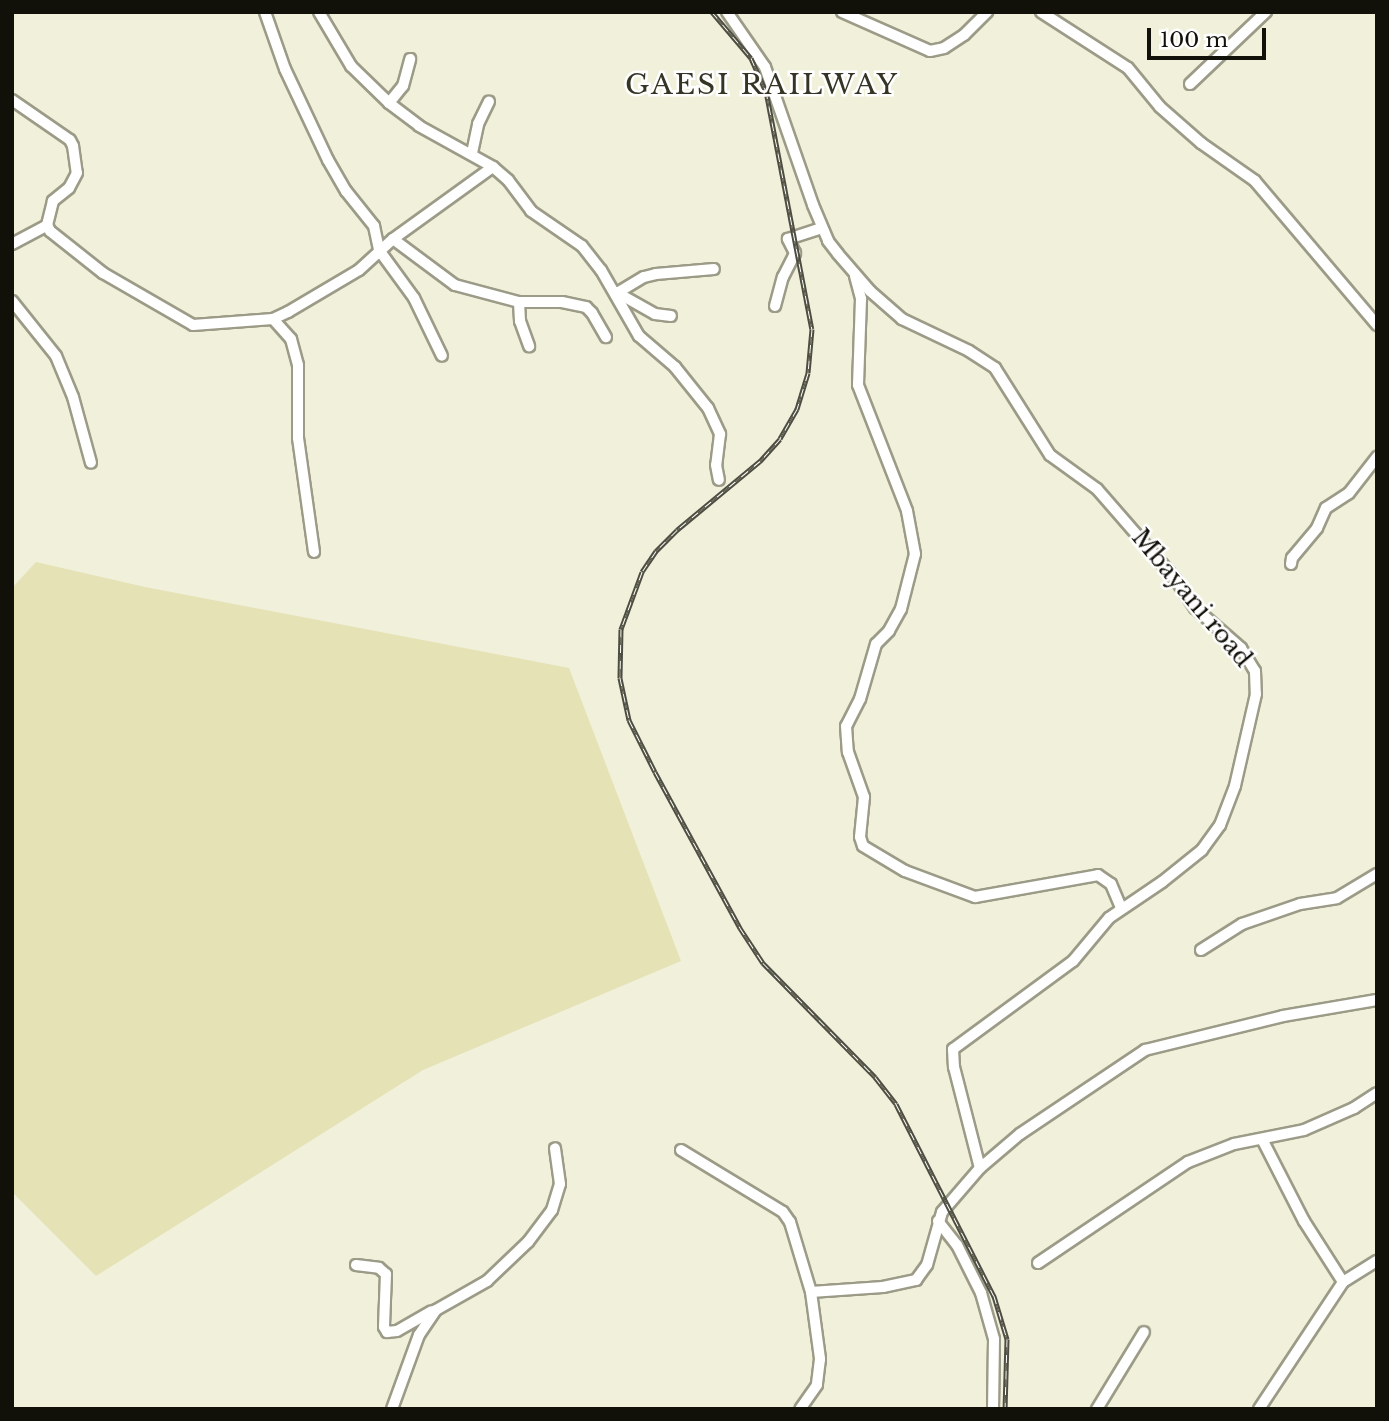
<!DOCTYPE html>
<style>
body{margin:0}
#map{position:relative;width:1389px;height:1421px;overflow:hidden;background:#f1f0db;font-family:"Libre Baskerville",serif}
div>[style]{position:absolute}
.green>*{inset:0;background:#e5e2b6}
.roads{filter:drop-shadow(2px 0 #9c9b87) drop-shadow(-2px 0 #9c9b87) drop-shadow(0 2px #9c9b87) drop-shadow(0 -2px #9c9b87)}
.minor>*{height:10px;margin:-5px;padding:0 5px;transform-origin:5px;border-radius:5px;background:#fff}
.rail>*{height:5px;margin-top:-2.5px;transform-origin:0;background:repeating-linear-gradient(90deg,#fff 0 8px,#4e4d42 0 16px);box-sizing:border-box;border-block:2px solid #4e4d42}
span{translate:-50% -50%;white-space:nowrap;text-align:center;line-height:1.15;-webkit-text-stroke:5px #fff;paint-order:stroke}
.street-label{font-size:24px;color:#111009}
.quarter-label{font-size:28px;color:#363525;letter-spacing:2px}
.frame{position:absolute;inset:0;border:14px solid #111009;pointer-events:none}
.scale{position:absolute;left:1147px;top:28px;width:119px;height:32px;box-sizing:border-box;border:4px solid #111009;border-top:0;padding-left:9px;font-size:21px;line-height:24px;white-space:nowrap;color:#111009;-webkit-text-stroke:5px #fff;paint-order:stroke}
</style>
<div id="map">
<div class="green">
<i style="clip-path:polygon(36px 562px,145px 587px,569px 668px,681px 961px,423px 1070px,96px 1276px,12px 1192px,12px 588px)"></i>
</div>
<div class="roads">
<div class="minor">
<i style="left:265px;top:12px;width:60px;rotate:70.7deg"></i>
<i style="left:285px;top:69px;width:101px;rotate:64.7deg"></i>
<i style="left:328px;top:160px;width:36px;rotate:60deg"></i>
<i style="left:346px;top:191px;width:45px;rotate:51.3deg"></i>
<i style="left:374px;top:226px;width:25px;rotate:78deg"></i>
<i style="left:379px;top:250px;width:59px;rotate:53.9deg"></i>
<i style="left:414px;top:298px;width:64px;rotate:64.2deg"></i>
<i style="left:319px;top:12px;width:63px;rotate:59.3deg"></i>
<i style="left:351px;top:66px;width:53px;rotate:44.2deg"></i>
<i style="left:389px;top:103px;width:38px;rotate:37deg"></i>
<i style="left:419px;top:126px;width:85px;rotate:29deg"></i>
<i style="left:493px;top:167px;width:20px;rotate:41deg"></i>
<i style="left:508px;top:180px;width:39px;rotate:53deg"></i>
<i style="left:531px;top:211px;width:62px;rotate:34.5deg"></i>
<i style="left:582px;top:246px;width:31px;rotate:52deg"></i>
<i style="left:601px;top:270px;width:76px;rotate:60.1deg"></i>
<i style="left:639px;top:336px;width:48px;rotate:40.7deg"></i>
<i style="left:675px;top:367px;width:53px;rotate:51.2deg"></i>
<i style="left:708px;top:408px;width:29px;rotate:65deg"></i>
<i style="left:720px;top:434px;width:31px;rotate:97deg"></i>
<i style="left:716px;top:465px;width:15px;rotate:79deg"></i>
<i style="left:727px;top:12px;width:67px;rotate:55.4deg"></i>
<i style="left:765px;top:67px;width:146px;rotate:70.8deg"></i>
<i style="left:813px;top:205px;width:39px;rotate:67deg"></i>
<i style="left:828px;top:241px;width:16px;rotate:52deg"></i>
<i style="left:838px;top:254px;width:49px;rotate:49.1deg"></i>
<i style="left:870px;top:291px;width:43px;rotate:41.2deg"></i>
<i style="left:902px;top:319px;width:74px;rotate:25.5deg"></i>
<i style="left:969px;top:351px;width:31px;rotate:33deg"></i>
<i style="left:995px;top:368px;width:103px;rotate:57.7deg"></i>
<i style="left:1050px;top:455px;width:58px;rotate:35.9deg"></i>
<i style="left:1097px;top:489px;width:121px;rotate:49deg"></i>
<i style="left:1176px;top:580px;width:34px;rotate:56deg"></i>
<i style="left:1195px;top:608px;width:61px;rotate:41deg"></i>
<i style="left:1241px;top:648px;width:27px;rotate:59deg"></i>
<i style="left:1255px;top:671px;width:23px;rotate:88deg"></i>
<i style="left:1256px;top:694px;width:94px;rotate:102.9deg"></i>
<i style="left:1235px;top:786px;width:42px;rotate:111deg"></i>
<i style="left:1220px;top:825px;width:31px;rotate:126deg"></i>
<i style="left:1202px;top:850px;width:51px;rotate:141.3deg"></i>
<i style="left:1162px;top:882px;width:64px;rotate:145.8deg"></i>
<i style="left:1109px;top:918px;width:56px;rotate:129.9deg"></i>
<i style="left:1073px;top:961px;width:149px;rotate:143.7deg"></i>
<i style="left:953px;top:1049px;width:18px;rotate:87deg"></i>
<i style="left:954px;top:1067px;width:104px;rotate:75.6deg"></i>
<i style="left:842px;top:12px;width:96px;rotate:23.9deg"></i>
<i style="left:930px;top:51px;width:14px;rotate:-12deg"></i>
<i style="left:944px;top:48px;width:24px;rotate:-33deg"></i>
<i style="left:964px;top:35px;width:33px;rotate:-45deg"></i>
<i style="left:1041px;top:12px;width:103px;rotate:32.8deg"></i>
<i style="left:1128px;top:68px;width:50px;rotate:50.6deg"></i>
<i style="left:1160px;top:107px;width:55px;rotate:41.3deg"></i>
<i style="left:1201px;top:143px;width:66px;rotate:35.1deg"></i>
<i style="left:1255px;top:181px;width:189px;rotate:49.7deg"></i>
<i style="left:1190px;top:84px;width:105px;rotate:-43.5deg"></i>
<i style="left:12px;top:100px;width:70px;rotate:34.6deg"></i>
<i style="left:70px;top:140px;width:7px;rotate:63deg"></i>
<i style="left:73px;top:146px;width:27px;rotate:82deg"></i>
<i style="left:77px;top:173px;width:17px;rotate:118deg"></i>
<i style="left:69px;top:188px;width:21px;rotate:141deg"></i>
<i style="left:53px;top:201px;width:25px;rotate:104deg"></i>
<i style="left:47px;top:225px;width:7px;rotate:63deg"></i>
<i style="left:50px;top:231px;width:68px;rotate:38.4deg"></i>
<i style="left:103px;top:273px;width:104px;rotate:30deg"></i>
<i style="left:193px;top:325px;width:80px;rotate:-4.3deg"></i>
<i style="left:273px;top:319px;width:17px;rotate:-25deg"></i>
<i style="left:288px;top:312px;width:82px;rotate:-30.6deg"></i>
<i style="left:359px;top:270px;width:46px;rotate:-42.4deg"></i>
<i style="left:393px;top:239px;width:123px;rotate:-35.8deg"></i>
<i style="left:389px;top:103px;width:22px;rotate:-51deg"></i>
<i style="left:403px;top:86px;width:28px;rotate:-75deg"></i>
<i style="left:472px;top:153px;width:30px;rotate:-78deg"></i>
<i style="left:478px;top:124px;width:25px;rotate:-64deg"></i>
<i style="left:393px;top:239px;width:77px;rotate:36.6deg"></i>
<i style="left:455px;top:285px;width:66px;rotate:14.9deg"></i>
<i style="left:519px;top:302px;width:43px"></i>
<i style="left:562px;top:302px;width:25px;rotate:12deg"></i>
<i style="left:586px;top:307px;width:8px;rotate:45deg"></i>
<i style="left:592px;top:313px;width:28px;rotate:60deg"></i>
<i style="left:12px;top:244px;width:40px;rotate:-28deg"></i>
<i style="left:855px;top:276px;width:24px;rotate:75deg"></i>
<i style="left:861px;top:299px;width:86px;rotate:92deg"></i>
<i style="left:858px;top:385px;width:135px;rotate:68.7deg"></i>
<i style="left:907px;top:511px;width:44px;rotate:79.5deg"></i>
<i style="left:915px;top:554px;width:57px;rotate:104.3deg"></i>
<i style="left:901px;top:609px;width:25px;rotate:119deg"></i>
<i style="left:889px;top:631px;width:18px;rotate:135deg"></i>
<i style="left:876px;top:644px;width:57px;rotate:106.2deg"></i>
<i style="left:860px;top:699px;width:30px;rotate:117deg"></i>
<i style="left:846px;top:726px;width:26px;rotate:86deg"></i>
<i style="left:848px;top:752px;width:48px;rotate:70.4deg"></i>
<i style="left:864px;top:797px;width:40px;rotate:95.7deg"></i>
<i style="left:860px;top:837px;width:9px;rotate:72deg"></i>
<i style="left:863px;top:846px;width:49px;rotate:30.8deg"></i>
<i style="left:905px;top:871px;width:75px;rotate:20.4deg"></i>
<i style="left:975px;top:897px;width:125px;rotate:-10.1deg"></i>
<i style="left:1098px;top:875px;width:16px;rotate:35deg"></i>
<i style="left:1111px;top:884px;width:26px;rotate:67deg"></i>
<i style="left:616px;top:292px;width:45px;rotate:29.4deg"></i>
<i style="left:655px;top:314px;width:16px;rotate:7deg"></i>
<i style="left:617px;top:293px;width:31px;rotate:-31deg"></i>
<i style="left:644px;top:277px;width:12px;rotate:-14deg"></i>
<i style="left:656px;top:274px;width:58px;rotate:-4.9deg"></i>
<i style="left:12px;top:301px;width:70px;rotate:51.3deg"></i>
<i style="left:56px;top:356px;width:44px;rotate:67.5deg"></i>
<i style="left:73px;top:397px;width:68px;rotate:74.7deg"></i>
<i style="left:519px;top:302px;width:19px;rotate:87deg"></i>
<i style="left:520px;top:321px;width:27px;rotate:70deg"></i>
<i style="left:775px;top:306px;width:30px;rotate:-75deg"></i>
<i style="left:783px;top:277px;width:27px;rotate:-63deg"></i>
<i style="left:795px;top:253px;width:16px;rotate:-117deg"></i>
<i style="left:788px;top:239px;width:36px;rotate:-18deg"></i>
<i style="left:273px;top:319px;width:27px;rotate:48deg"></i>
<i style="left:291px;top:339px;width:27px;rotate:75deg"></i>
<i style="left:298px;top:365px;width:73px;rotate:90deg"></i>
<i style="left:298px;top:438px;width:115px;rotate:82deg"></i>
<i style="left:1291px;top:564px;width:6px;rotate:-81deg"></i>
<i style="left:1292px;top:558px;width:39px;rotate:-50deg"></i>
<i style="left:1317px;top:528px;width:22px;rotate:-66deg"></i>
<i style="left:1326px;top:508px;width:27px;rotate:-33deg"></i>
<i style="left:1349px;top:493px;width:46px;rotate:-52.1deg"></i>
<i style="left:1201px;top:950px;width:49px;rotate:-32.4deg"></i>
<i style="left:1242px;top:924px;width:61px;rotate:-19deg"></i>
<i style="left:1300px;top:904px;width:37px;rotate:-9deg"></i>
<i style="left:1337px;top:898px;width:47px;rotate:-31deg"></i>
<i style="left:1262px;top:1139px;width:92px;rotate:62.9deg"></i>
<i style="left:1304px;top:1221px;width:72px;rotate:57.4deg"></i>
<i style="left:681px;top:1150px;width:119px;rotate:31.3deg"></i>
<i style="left:783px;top:1212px;width:12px;rotate:55deg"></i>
<i style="left:790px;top:1222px;width:73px;rotate:73.3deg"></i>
<i style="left:811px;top:1292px;width:68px;rotate:82.3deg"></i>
<i style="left:820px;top:1359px;width:26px;rotate:97deg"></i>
<i style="left:817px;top:1385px;width:29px;rotate:125deg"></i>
<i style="left:938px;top:1221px;width:31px;rotate:52deg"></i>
<i style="left:957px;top:1245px;width:54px;rotate:63.4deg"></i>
<i style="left:981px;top:1293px;width:48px;rotate:74.2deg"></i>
<i style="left:994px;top:1339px;width:70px;rotate:90.8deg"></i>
<i style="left:1038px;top:1263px;width:181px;rotate:-34deg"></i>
<i style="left:1188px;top:1162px;width:49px;rotate:-21.4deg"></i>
<i style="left:1234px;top:1144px;width:71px;rotate:-11.3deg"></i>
<i style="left:1304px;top:1130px;width:55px;rotate:-23.7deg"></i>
<i style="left:1354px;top:1108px;width:27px;rotate:-33deg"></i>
<i style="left:356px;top:1265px;width:23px;rotate:7deg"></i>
<i style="left:379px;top:1268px;width:9px;rotate:41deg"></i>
<i style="left:386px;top:1274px;width:53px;rotate:92.2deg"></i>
<i style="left:384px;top:1327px;width:6px;rotate:59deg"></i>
<i style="left:387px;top:1332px;width:10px;rotate:-6deg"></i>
<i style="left:397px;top:1331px;width:40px;rotate:-29.7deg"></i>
<i style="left:811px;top:1292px;width:72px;rotate:-4deg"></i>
<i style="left:883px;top:1287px;width:34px;rotate:-12deg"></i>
<i style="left:916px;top:1280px;width:19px;rotate:-54deg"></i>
<i style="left:927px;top:1265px;width:55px;rotate:-74.2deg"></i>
<i style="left:942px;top:1212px;width:58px;rotate:-49.2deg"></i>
<i style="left:980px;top:1168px;width:52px;rotate:-40.4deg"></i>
<i style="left:1020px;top:1134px;width:151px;rotate:-33.9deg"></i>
<i style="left:1145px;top:1050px;width:142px;rotate:-13.8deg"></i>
<i style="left:1283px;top:1016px;width:95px;rotate:-9.7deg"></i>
<i style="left:392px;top:1409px;width:79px;rotate:-70deg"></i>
<i style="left:419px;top:1335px;width:30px;rotate:-56deg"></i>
<i style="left:436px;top:1310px;width:59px;rotate:-29.6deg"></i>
<i style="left:487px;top:1281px;width:57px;rotate:-43.6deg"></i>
<i style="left:528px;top:1242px;width:40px;rotate:-53deg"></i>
<i style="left:552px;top:1210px;width:27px;rotate:-73deg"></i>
<i style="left:560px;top:1184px;width:36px;rotate:-98deg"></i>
<i style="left:1097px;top:1409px;width:90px;rotate:-58.6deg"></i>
<i style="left:1259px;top:1409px;width:152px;rotate:-56.5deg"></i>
<i style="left:1343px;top:1282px;width:40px;rotate:-32deg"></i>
</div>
</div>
<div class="rail">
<i style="left:712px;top:12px;width:60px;rotate:49.7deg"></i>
<i style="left:751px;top:58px;width:36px;rotate:66deg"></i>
<i style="left:766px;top:91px;width:242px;rotate:79.1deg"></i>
<i style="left:812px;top:329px;width:44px;rotate:95.2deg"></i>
<i style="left:808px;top:373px;width:38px;rotate:107deg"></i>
<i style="left:797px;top:409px;width:34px;rotate:120deg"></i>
<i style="left:780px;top:439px;width:30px;rotate:132deg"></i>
<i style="left:760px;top:461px;width:108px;rotate:140.3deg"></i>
<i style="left:677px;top:530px;width:30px;rotate:135deg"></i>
<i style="left:656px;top:551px;width:25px;rotate:124deg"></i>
<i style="left:642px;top:572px;width:61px;rotate:110.2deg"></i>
<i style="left:621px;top:629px;width:49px;rotate:91.2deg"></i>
<i style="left:620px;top:678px;width:43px;rotate:77.9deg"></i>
<i style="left:629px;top:720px;width:58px;rotate:63.4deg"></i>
<i style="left:655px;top:772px;width:178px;rotate:61.4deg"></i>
<i style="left:740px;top:928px;width:42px;rotate:56.7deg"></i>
<i style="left:763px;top:963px;width:160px;rotate:45.5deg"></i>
<i style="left:875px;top:1077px;width:34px;rotate:52deg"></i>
<i style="left:896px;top:1104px;width:216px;rotate:63deg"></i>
<i style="left:994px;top:1296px;width:45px;rotate:73.2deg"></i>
<i style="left:1007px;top:1339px;width:70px;rotate:91.6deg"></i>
</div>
<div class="street-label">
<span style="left:1192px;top:598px;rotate:50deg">Mbayani road</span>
</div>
<div class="quarter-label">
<span style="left:762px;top:85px">GAESI RAILWAY</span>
</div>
<div class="frame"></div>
<div class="scale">100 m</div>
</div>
